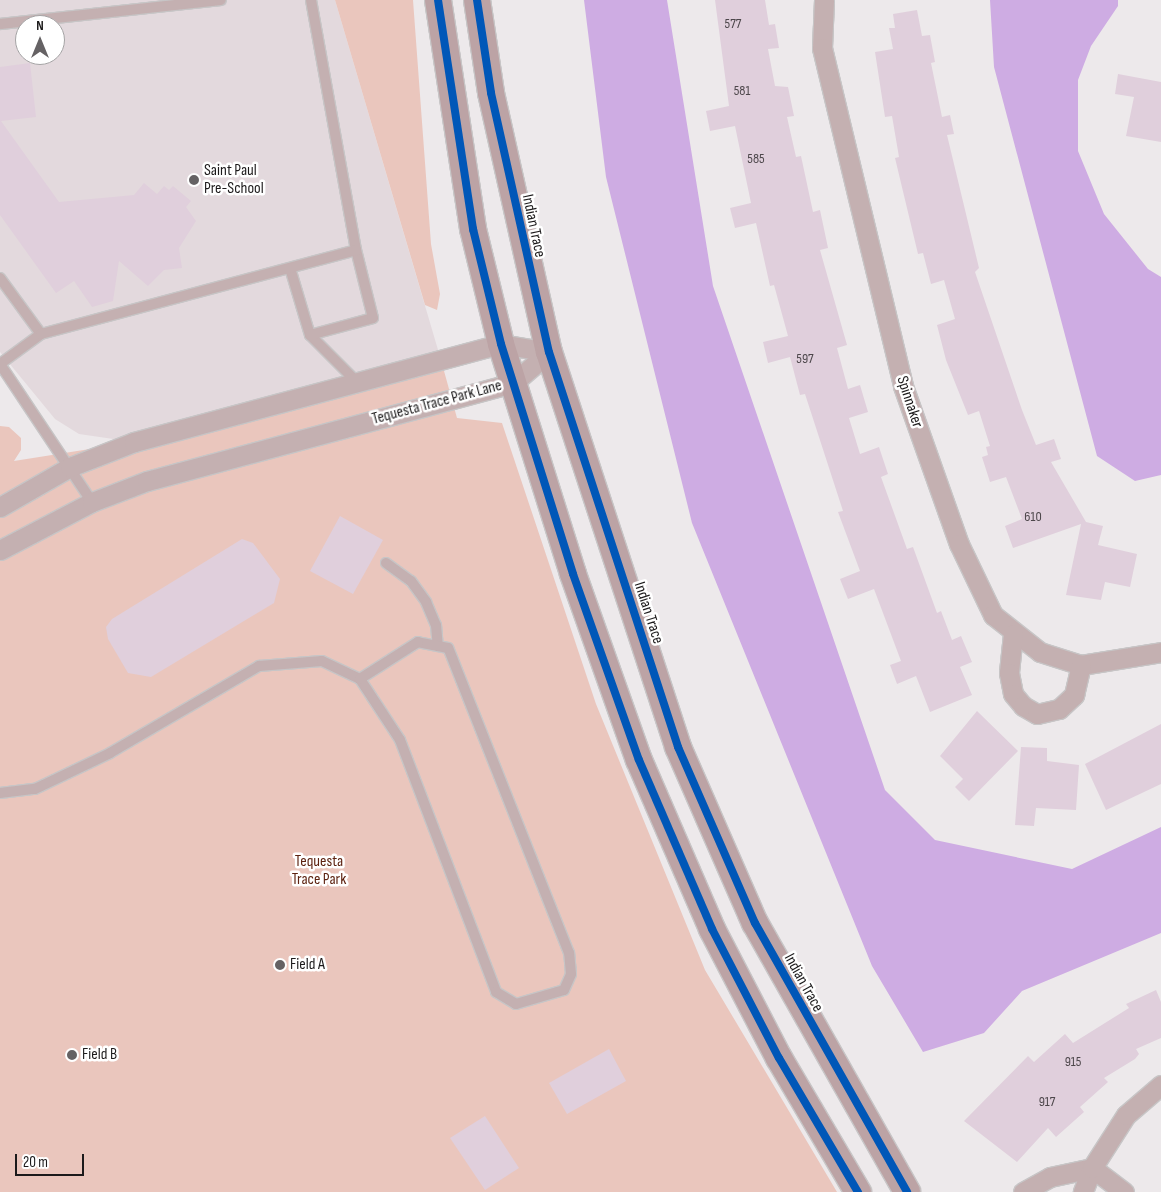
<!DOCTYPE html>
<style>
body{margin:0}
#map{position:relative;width:1161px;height:1192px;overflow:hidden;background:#ede9eb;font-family:"Sofia Sans Condensed",sans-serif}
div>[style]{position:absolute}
.built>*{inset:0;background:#e3d9dd}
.green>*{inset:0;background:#eac6bd}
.water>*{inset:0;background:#ceace3}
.building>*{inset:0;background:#e0cfdc}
.roads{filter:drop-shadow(1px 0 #c7c5c6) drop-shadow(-1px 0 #c7c5c6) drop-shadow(0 1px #c7c5c6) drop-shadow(0 -1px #c7c5c6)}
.service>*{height:10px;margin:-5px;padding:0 5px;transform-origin:5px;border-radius:5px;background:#c4b0b1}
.minor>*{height:19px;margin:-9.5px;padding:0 9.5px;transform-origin:9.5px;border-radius:9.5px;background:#c4b0b1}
.secondary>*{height:26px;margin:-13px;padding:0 13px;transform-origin:13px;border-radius:13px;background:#bca3a5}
.cycleway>*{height:8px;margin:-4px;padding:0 4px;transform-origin:4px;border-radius:4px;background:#0057b8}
.dots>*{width:14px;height:14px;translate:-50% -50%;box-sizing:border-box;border:2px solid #fff;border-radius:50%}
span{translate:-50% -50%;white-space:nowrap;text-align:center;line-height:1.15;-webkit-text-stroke:5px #fff;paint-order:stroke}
.number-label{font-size:14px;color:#4d474b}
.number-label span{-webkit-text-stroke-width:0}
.poi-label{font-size:16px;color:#1c1a1b}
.left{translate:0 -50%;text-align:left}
.street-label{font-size:16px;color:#1c1a1b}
.park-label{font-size:16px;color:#5d2311}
.north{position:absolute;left:15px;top:15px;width:50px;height:50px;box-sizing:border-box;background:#fff;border:1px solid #a4a3a4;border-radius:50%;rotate:0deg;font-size:14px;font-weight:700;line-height:20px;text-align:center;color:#1c1a1b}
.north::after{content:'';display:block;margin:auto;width:18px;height:22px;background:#656264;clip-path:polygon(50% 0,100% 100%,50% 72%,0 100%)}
.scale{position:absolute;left:15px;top:1154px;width:69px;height:22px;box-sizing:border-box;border:2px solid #1c1a1b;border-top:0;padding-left:6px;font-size:15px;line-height:18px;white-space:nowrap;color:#1c1a1b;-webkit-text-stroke:4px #fff;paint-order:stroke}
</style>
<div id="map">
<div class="built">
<i style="clip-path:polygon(evenodd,0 0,335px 0,441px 360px,134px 442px,79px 434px,55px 419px,0 352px,0 0,25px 25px,55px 25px,55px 55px,25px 55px,25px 25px)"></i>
</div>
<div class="green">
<i style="clip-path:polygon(335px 0,413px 0,431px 244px,440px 294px,437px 310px,425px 305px)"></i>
<i style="clip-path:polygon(441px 360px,457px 418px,502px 423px,596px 704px,705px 970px,837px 1192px,0 1192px,0 426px,9px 427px,21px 438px,21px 450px,14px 461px,134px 442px)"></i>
</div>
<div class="water">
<i style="clip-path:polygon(584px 0,667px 0,713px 286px,885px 790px,935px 840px,1072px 869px,1161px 827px,1161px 933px,1022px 991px,984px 1033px,923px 1052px,872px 966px,692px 523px,606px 177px)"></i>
<i style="clip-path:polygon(990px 0,1118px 0,1118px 6px,1091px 46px,1078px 80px,1078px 151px,1104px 214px,1148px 269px,1161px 277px,1161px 475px,1135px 481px,1097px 456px,994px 67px)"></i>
</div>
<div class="building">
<i style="clip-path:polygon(715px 0,765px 0,769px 25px,775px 24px,779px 48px,768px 49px,775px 86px,788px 87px,794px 116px,787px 117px,796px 157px,801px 156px,813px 212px,820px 210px,828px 248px,820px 250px,847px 345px,837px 348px,848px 389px,860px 385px,868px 412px,849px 418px,860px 454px,879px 447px,888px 474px,881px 477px,907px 549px,913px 547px,937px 613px,941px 611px,952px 640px,961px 636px,972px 662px,960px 667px,972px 695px,930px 712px,916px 676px,897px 684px,890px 665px,901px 661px,874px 589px,848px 599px,840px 579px,860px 571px,838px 512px,843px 511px,805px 394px,800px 395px,790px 357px,768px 363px,763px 342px,788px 336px,774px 285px,770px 286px,756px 223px,735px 228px,730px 208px,751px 203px,735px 126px,710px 131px,706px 111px,729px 106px)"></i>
<i style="clip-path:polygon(917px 10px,922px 36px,930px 35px,935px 62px,931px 63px,942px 117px,950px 115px,954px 134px,947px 135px,979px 268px,975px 272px,1022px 410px,1036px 445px,1054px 439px,1061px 459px,1051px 462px,1086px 522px,1103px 526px,1098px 545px,1137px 554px,1130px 587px,1105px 582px,1101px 600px,1066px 595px,1081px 524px,1013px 548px,1005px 526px,1022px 519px,1006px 477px,990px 482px,982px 457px,988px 455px,986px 447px,990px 446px,979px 411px,968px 415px,946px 360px,937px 325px,955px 319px,944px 280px,931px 284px,923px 253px,918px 254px,895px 158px,899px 157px,892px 116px,885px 117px,875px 52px,893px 49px,889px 28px,895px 28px,893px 14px)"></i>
<i style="clip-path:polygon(30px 63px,36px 117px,1px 121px,59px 202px,134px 195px,144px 183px,157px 194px,164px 186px,169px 190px,173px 186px,191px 201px,186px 207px,196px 221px,179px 248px,182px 268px,164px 270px,148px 286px,119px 261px,113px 301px,92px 307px,74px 281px,56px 293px,0 215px,0 67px)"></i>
<i style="clip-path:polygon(1118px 74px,1161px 82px,1161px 142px,1126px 136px,1134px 97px,1115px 94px)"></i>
<i style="clip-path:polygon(340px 516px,383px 540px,353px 594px,310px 571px)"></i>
<i style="clip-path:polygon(242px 539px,253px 543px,280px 579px,274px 603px,151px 677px,128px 673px,108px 639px,106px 627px,112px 619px)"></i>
<i style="clip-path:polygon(977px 711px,1018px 751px,969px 801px,955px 787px,963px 779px,940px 756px)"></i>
<i style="clip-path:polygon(1161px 724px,1161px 784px,1106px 810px,1085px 764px)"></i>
<i style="clip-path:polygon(1021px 747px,1047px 748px,1047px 761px,1079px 765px,1076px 810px,1036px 808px,1034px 826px,1015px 825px)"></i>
<i style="clip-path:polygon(1156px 990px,1161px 1002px,1161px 1038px,1136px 1049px,1139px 1054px,1135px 1059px,1104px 1078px,1108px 1082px,1080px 1107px,1084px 1112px,1056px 1137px,1048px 1128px,1017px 1162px,964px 1121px,1028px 1056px,1034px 1062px,1065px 1034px,1073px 1043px,1129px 1008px,1126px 1004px)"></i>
<i style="clip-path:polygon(609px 1049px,626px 1081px,567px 1114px,549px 1083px)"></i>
<i style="clip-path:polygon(485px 1116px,519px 1168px,485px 1190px,450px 1138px)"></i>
</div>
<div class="roads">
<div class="service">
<i style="left:0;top:24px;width:222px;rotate:-6.2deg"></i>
<i style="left:290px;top:268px;width:70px;rotate:73.4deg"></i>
<i style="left:310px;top:335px;width:66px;rotate:45deg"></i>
<i style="left:0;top:278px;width:69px;rotate:53.8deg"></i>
<i style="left:310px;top:335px;width:65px;rotate:-15.1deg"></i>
<i style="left:373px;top:318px;width:70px;rotate:-104deg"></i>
<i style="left:356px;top:250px;width:254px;rotate:-100.2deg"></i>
<i style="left:0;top:364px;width:51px;rotate:-36.2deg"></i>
<i style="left:41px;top:334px;width:326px;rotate:-14.9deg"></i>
<i style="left:0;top:364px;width:166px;rotate:56.3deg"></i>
<i style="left:386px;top:563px;width:31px;rotate:36deg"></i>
<i style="left:411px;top:581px;width:26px;rotate:54deg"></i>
<i style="left:426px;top:602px;width:25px;rotate:67deg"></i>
<i style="left:436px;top:625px;width:21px;rotate:85deg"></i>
<i style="left:0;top:793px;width:35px;rotate:-7deg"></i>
<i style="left:35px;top:789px;width:83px;rotate:-25.6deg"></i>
<i style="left:110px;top:753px;width:173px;rotate:-30.3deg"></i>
<i style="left:259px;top:666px;width:63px;rotate:-4.5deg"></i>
<i style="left:322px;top:661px;width:42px;rotate:25.3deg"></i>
<i style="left:360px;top:679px;width:73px;rotate:56.7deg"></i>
<i style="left:400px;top:740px;width:270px;rotate:69.1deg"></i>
<i style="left:496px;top:992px;width:23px;rotate:31deg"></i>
<i style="left:516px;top:1004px;width:50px;rotate:-16.3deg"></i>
<i style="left:564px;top:990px;width:17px;rotate:-66deg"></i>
<i style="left:571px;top:974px;width:21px;rotate:-95deg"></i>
<i style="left:569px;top:953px;width:328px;rotate:-111.6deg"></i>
<i style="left:448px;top:648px;width:31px;rotate:-169deg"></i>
<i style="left:418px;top:642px;width:69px;rotate:147.5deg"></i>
</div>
<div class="minor">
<i style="left:824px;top:0;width:48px;rotate:92.4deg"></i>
<i style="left:822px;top:48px;width:348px;rotate:76.5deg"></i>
<i style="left:903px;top:386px;width:168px;rotate:70.5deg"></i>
<i style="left:959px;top:544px;width:79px;rotate:64.4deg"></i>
<i style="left:993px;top:615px;width:60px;rotate:38.2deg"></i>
<i style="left:1040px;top:652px;width:43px;rotate:17.6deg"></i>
<i style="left:1081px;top:665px;width:81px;rotate:-9.2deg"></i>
<i style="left:0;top:507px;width:81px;rotate:-29.7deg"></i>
<i style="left:70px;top:467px;width:69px;rotate:-21.3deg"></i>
<i style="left:134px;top:442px;width:380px;rotate:-15deg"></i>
<i style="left:501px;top:344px;width:49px;rotate:9.5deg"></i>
<i style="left:0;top:550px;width:104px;rotate:-27.6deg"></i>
<i style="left:92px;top:502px;width:59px;rotate:-20.9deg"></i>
<i style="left:147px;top:481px;width:379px;rotate:-15deg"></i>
<i style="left:513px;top:383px;width:48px;rotate:-40.7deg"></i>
<i style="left:1013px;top:634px;width:39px;rotate:96deg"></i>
<i style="left:1009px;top:673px;width:21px;rotate:79deg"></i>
<i style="left:1013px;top:694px;width:16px;rotate:50deg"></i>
<i style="left:1023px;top:706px;width:16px;rotate:30deg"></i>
<i style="left:1037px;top:714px;width:23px;rotate:-13deg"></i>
<i style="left:1059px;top:709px;width:21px;rotate:-43deg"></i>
<i style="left:1074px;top:695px;width:31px;rotate:-77deg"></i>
<i style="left:1023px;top:1192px;width:31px;rotate:-29deg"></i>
<i style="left:1050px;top:1177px;width:43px;rotate:-12.1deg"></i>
<i style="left:1092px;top:1168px;width:26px;rotate:111deg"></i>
<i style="left:1124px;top:1192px;width:40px;rotate:-143deg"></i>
<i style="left:1092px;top:1168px;width:63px;rotate:-57.3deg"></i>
<i style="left:1126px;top:1115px;width:46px;rotate:-40.6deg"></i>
</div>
<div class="secondary">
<i style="left:438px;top:0;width:232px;rotate:81.3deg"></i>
<i style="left:473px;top:229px;width:118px;rotate:76.3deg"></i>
<i style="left:501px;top:344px;width:241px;rotate:72.6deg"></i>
<i style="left:573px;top:574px;width:197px;rotate:70.5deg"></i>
<i style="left:639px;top:760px;width:184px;rotate:66.6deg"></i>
<i style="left:712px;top:929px;width:145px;rotate:62.6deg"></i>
<i style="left:779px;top:1058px;width:156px;rotate:59.5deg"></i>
<i style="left:477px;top:0;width:94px;rotate:81.4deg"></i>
<i style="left:491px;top:93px;width:265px;rotate:77.4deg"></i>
<i style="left:549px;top:352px;width:416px;rotate:71.9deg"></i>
<i style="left:678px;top:747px;width:192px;rotate:66.4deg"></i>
<i style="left:755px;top:923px;width:309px;rotate:60.5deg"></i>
</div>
</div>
<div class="cycleway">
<i style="left:438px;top:0;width:232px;rotate:81.3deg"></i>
<i style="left:473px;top:229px;width:118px;rotate:76.3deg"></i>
<i style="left:501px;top:344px;width:241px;rotate:72.6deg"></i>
<i style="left:573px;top:574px;width:197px;rotate:70.5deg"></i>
<i style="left:639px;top:760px;width:184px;rotate:66.6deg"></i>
<i style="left:712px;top:929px;width:145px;rotate:62.6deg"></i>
<i style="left:779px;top:1058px;width:156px;rotate:59.5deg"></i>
<i style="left:477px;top:0;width:94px;rotate:81.4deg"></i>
<i style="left:491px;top:93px;width:265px;rotate:77.4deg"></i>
<i style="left:549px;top:352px;width:416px;rotate:71.9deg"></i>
<i style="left:678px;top:747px;width:192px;rotate:66.4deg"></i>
<i style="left:755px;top:923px;width:309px;rotate:60.5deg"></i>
</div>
<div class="dots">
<i style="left:194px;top:180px;background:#656264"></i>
<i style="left:280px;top:965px;background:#656264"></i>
<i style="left:72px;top:1055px;background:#656264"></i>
</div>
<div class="number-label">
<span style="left:733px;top:24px">577</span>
<span style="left:742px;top:91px">581</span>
<span style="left:756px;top:159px">585</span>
<span style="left:805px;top:359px">597</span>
<span style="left:1033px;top:517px">610</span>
<span style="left:1073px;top:1062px">915</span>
<span style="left:1047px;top:1102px">917</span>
</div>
<div class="poi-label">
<span class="left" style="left:204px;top:180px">Saint Paul<br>Pre-School</span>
<span class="left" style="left:290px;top:965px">Field A</span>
<span class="left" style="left:82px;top:1055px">Field B</span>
</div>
<div class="street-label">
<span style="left:533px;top:226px;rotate:78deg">Indian Trace</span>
<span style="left:909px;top:402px;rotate:72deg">Spinnaker</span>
<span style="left:437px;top:403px;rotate:-15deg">Tequesta Trace Park Lane</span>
<span style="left:648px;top:613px;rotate:72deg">Indian Trace</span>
<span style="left:803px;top:983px;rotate:61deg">Indian Trace</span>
</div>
<div class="park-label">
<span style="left:319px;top:871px">Tequesta<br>Trace Park</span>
</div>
<div class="north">N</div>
<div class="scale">20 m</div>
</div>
